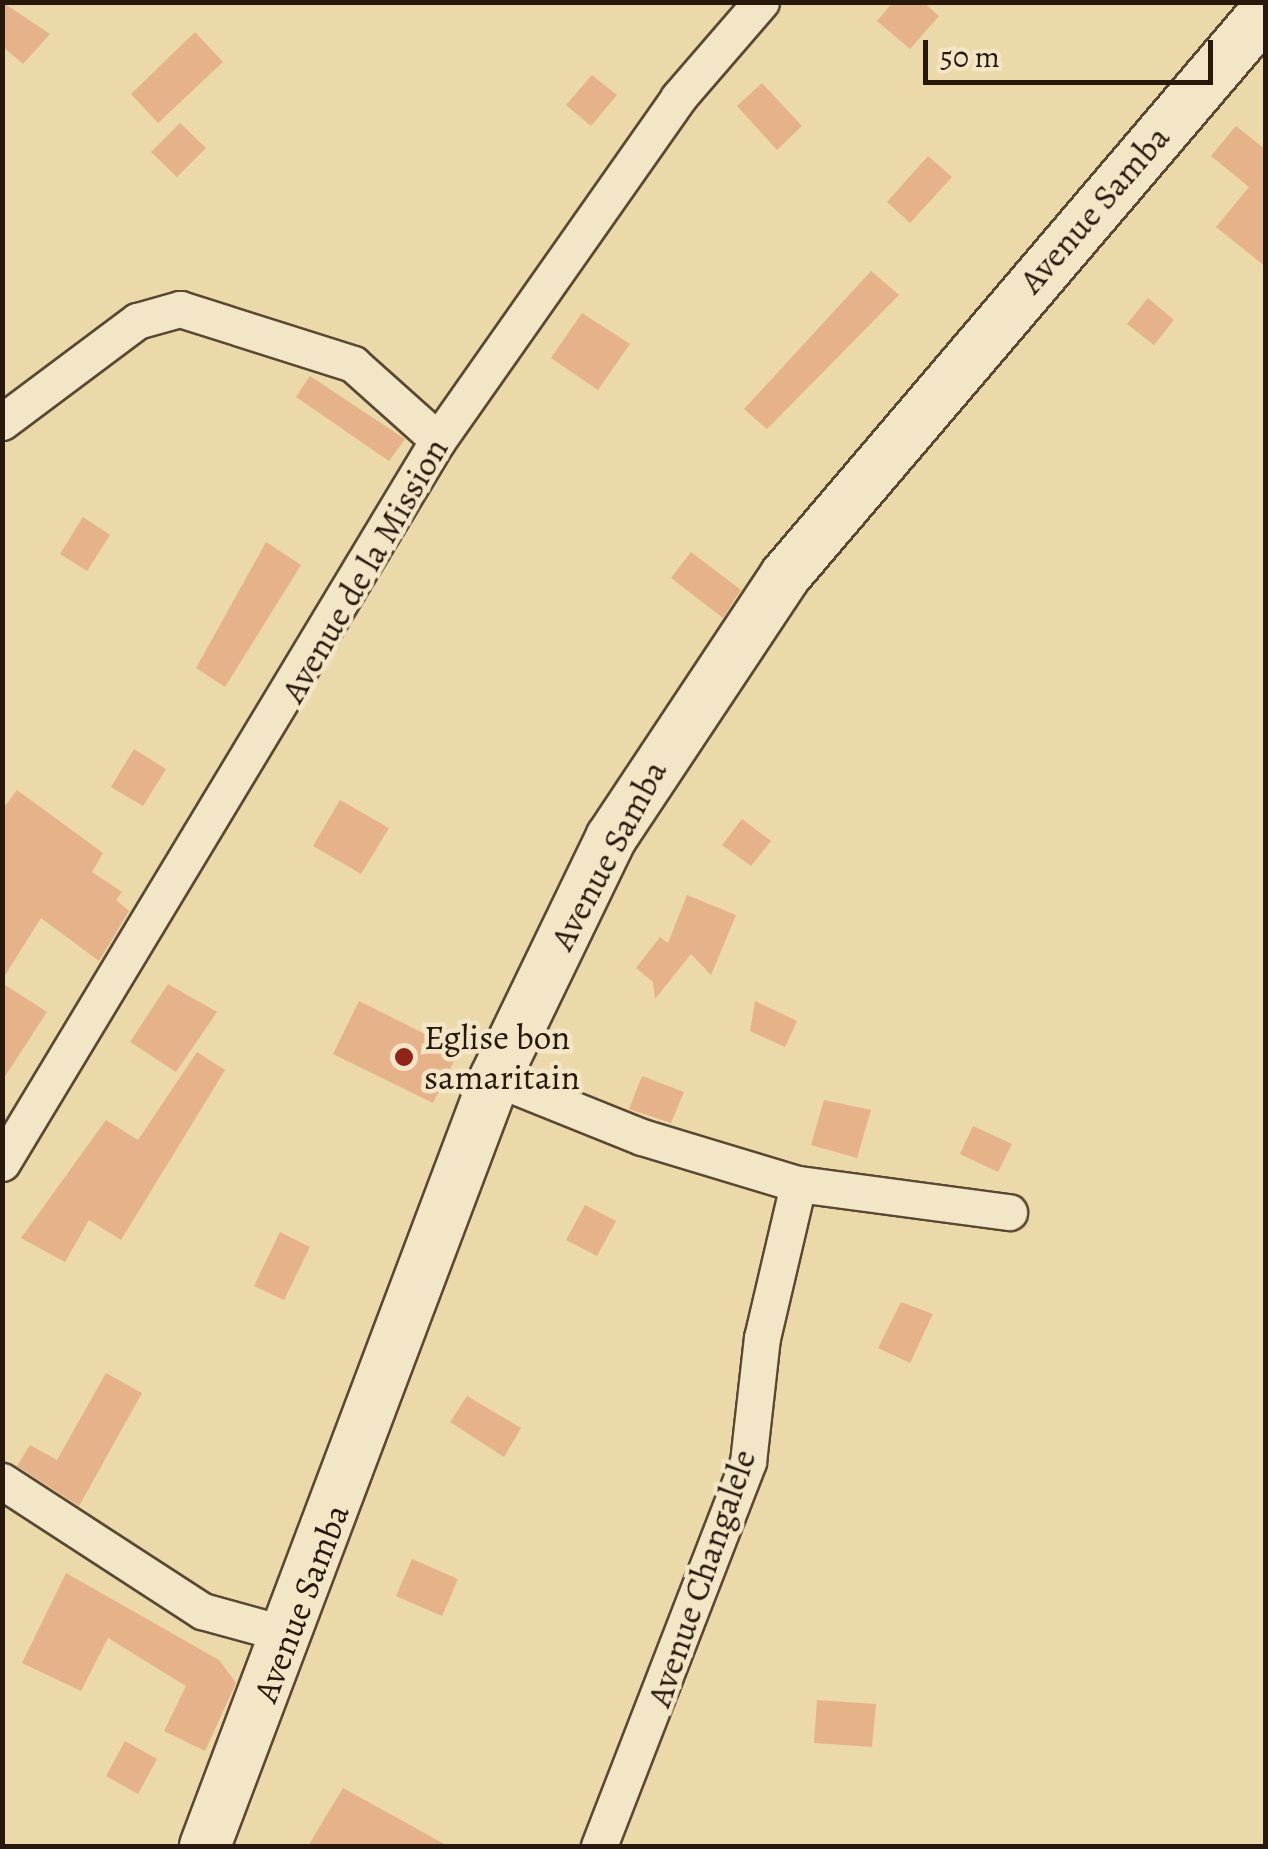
<!DOCTYPE html>
<style>
body{margin:0}
#map{position:relative;width:1268px;height:1849px;overflow:hidden;background:#ebd9a9;font-family:Alegreya,serif}
div>[style]{position:absolute}
.building>*{inset:0;background:#e6b28a}
.roads{filter:drop-shadow(2px 0 #5a4833) drop-shadow(-2px 0 #5a4833) drop-shadow(0 2px #5a4833) drop-shadow(0 -2px #5a4833)}
.street>*{height:35px;margin:-17.5px;padding:0 17.5px;transform-origin:17.5px;border-radius:17.5px;background:#f2e6c7}
.secondary>*{height:50px;margin:-25px;padding:0 25px;transform-origin:25px;border-radius:25px;background:#f2e6c7}
.dots>*{width:28px;height:28px;translate:-50% -50%;box-sizing:border-box;border:5px solid #f2e6c7;border-radius:50%}
span{translate:-50% -50%;white-space:nowrap;text-align:center;line-height:1.15;-webkit-text-stroke:9px #f2e6c7;paint-order:stroke}
.street-label{font-size:35px;color:#29180c}
.poi-label{font-size:35px;color:#29180c}
.left{translate:0 -50%;text-align:left}
.frame{position:absolute;inset:0;border:5px solid #29180c;pointer-events:none}
.scale{position:absolute;left:923px;top:40px;width:290px;height:45px;box-sizing:border-box;border:5px solid #29180c;border-top:0;padding-left:12px;font-size:30px;line-height:35px;white-space:nowrap;color:#29180c;-webkit-text-stroke:8px #f2e6c7;paint-order:stroke}
</style>
<div id="map">
<div class="building">
<i style="clip-path:polygon(2px 2px,50px 34px,23px 64px,2px 46px)"></i>
<i style="clip-path:polygon(893px 2px,923px 2px,939px 16px,910px 49px,877px 21px)"></i>
<i style="clip-path:polygon(195px 32px,223px 62px,158px 123px,131px 94px)"></i>
<i style="clip-path:polygon(592px 75px,617px 95px,591px 126px,566px 105px)"></i>
<i style="clip-path:polygon(762px 83px,802px 126px,777px 150px,737px 106px)"></i>
<i style="clip-path:polygon(180px 123px,206px 148px,177px 177px,151px 152px)"></i>
<i style="clip-path:polygon(1236px 126px,1266px 150px,1266px 267px,1216px 227px,1249px 187px,1211px 156px)"></i>
<i style="clip-path:polygon(928px 156px,952px 177px,910px 223px,887px 202px)"></i>
<i style="clip-path:polygon(871px 271px,899px 295px,767px 429px,744px 409px)"></i>
<i style="clip-path:polygon(1148px 298px,1174px 320px,1154px 345px,1127px 324px)"></i>
<i style="clip-path:polygon(582px 313px,630px 344px,598px 390px,551px 358px)"></i>
<i style="clip-path:polygon(310px 376px,405px 439px,389px 461px,296px 397px)"></i>
<i style="clip-path:polygon(83px 517px,110px 535px,87px 571px,60px 554px)"></i>
<i style="clip-path:polygon(266px 542px,301px 565px,225px 687px,196px 668px)"></i>
<i style="clip-path:polygon(691px 552px,741px 590px,723px 618px,671px 578px)"></i>
<i style="clip-path:polygon(134px 749px,166px 769px,143px 806px,111px 787px)"></i>
<i style="clip-path:polygon(17px 790px,103px 853px,92px 872px,122px 892px,116px 900px,129px 911px,99px 961px,41px 918px,2px 980px,2px 810px)"></i>
<i style="clip-path:polygon(340px 800px,389px 828px,361px 874px,313px 846px)"></i>
<i style="clip-path:polygon(742px 819px,771px 841px,751px 866px,722px 845px)"></i>
<i style="clip-path:polygon(687px 895px,736px 915px,711px 975px,691px 954px,655px 999px,653px 982px,636px 968px,660px 937px,668px 943px)"></i>
<i style="clip-path:polygon(2px 983px,47px 1012px,2px 1081px)"></i>
<i style="clip-path:polygon(168px 984px,217px 1012px,176px 1072px,130px 1042px)"></i>
<i style="clip-path:polygon(359px 1001px,459px 1051px,433px 1103px,333px 1054px)"></i>
<i style="clip-path:polygon(755px 1001px,797px 1021px,785px 1047px,750px 1031px)"></i>
<i style="clip-path:polygon(197px 1052px,225px 1070px,121px 1240px,89px 1220px,65px 1262px,21px 1238px,106px 1120px,138px 1140px)"></i>
<i style="clip-path:polygon(642px 1076px,684px 1092px,671px 1123px,629px 1109px)"></i>
<i style="clip-path:polygon(824px 1100px,871px 1110px,857px 1158px,811px 1145px)"></i>
<i style="clip-path:polygon(973px 1126px,1012px 1144px,998px 1172px,960px 1154px)"></i>
<i style="clip-path:polygon(585px 1205px,616px 1221px,597px 1256px,566px 1240px)"></i>
<i style="clip-path:polygon(280px 1232px,310px 1247px,284px 1300px,254px 1286px)"></i>
<i style="clip-path:polygon(901px 1302px,933px 1314px,910px 1363px,878px 1348px)"></i>
<i style="clip-path:polygon(106px 1373px,142px 1393px,79px 1506px,17px 1466px,30px 1445px,57px 1460px)"></i>
<i style="clip-path:polygon(467px 1396px,521px 1428px,504px 1457px,450px 1422px)"></i>
<i style="clip-path:polygon(412px 1559px,458px 1579px,442px 1616px,396px 1596px)"></i>
<i style="clip-path:polygon(66px 1573px,219px 1660px,236px 1683px,205px 1751px,164px 1731px,186px 1686px,108px 1638px,81px 1691px,22px 1663px)"></i>
<i style="clip-path:polygon(817px 1700px,876px 1704px,872px 1747px,814px 1743px)"></i>
<i style="clip-path:polygon(125px 1741px,157px 1759px,138px 1794px,106px 1776px)"></i>
<i style="clip-path:polygon(343px 1788px,448px 1846px,308px 1846px)"></i>
</div>
<div class="roads">
<div class="street">
<i style="left:2px;top:422px;width:169px;rotate:-36.8deg"></i>
<i style="left:137px;top:321px;width:45px;rotate:-15.6deg"></i>
<i style="left:180px;top:309px;width:182px;rotate:17.6deg"></i>
<i style="left:353px;top:364px;width:114px;rotate:41.8deg"></i>
<i style="left:495px;top:1078px;width:158px;rotate:21.9deg"></i>
<i style="left:642px;top:1137px;width:163px;rotate:16.8deg"></i>
<i style="left:798px;top:1184px;width:213px;rotate:7.6deg"></i>
<i style="left:2px;top:1163px;width:844px;rotate:-58.91deg"></i>
<i style="left:438px;top:440px;width:418px;rotate:-54.9deg"></i>
<i style="left:678px;top:98px;width:127px;rotate:-49.2deg"></i>
<i style="left:2px;top:1481px;width:239px;rotate:33deg"></i>
<i style="left:202px;top:1611px;width:91px;rotate:15.3deg"></i>
<i style="left:599px;top:1846px;width:412px;rotate:-68.8deg"></i>
<i style="left:748px;top:1462px;width:125px;rotate:-83.6deg"></i>
<i style="left:762px;top:1338px;width:158px;rotate:-76.8deg"></i>
</div>
<div class="secondary">
<i style="left:205px;top:1846px;width:821px;rotate:-69.31deg"></i>
<i style="left:495px;top:1078px;width:267px;rotate:-64.2deg"></i>
<i style="left:611px;top:838px;width:315px;rotate:-56.4deg"></i>
<i style="left:785px;top:576px;width:742px;rotate:-49.59deg"></i>
</div>
</div>
<div class="dots">
<i style="left:404px;top:1057px;background:#8f2418"></i>
</div>
<div class="street-label">
<span style="left:1094px;top:209px;rotate:-49deg">Avenue Samba</span>
<span style="left:364px;top:570px;rotate:-60deg">Avenue de la Mission</span>
<span style="left:608px;top:855px;rotate:-62deg">Avenue Samba</span>
<span style="left:701px;top:1578px;rotate:-71deg">Avenue Changalele</span>
<span style="left:301px;top:1603px;rotate:-69deg">Avenue Samba</span>
</div>
<div class="poi-label">
<span class="left" style="left:424px;top:1057px">Eglise bon<br>samaritain</span>
</div>
<div class="frame"></div>
<div class="scale">50 m</div>
</div>
